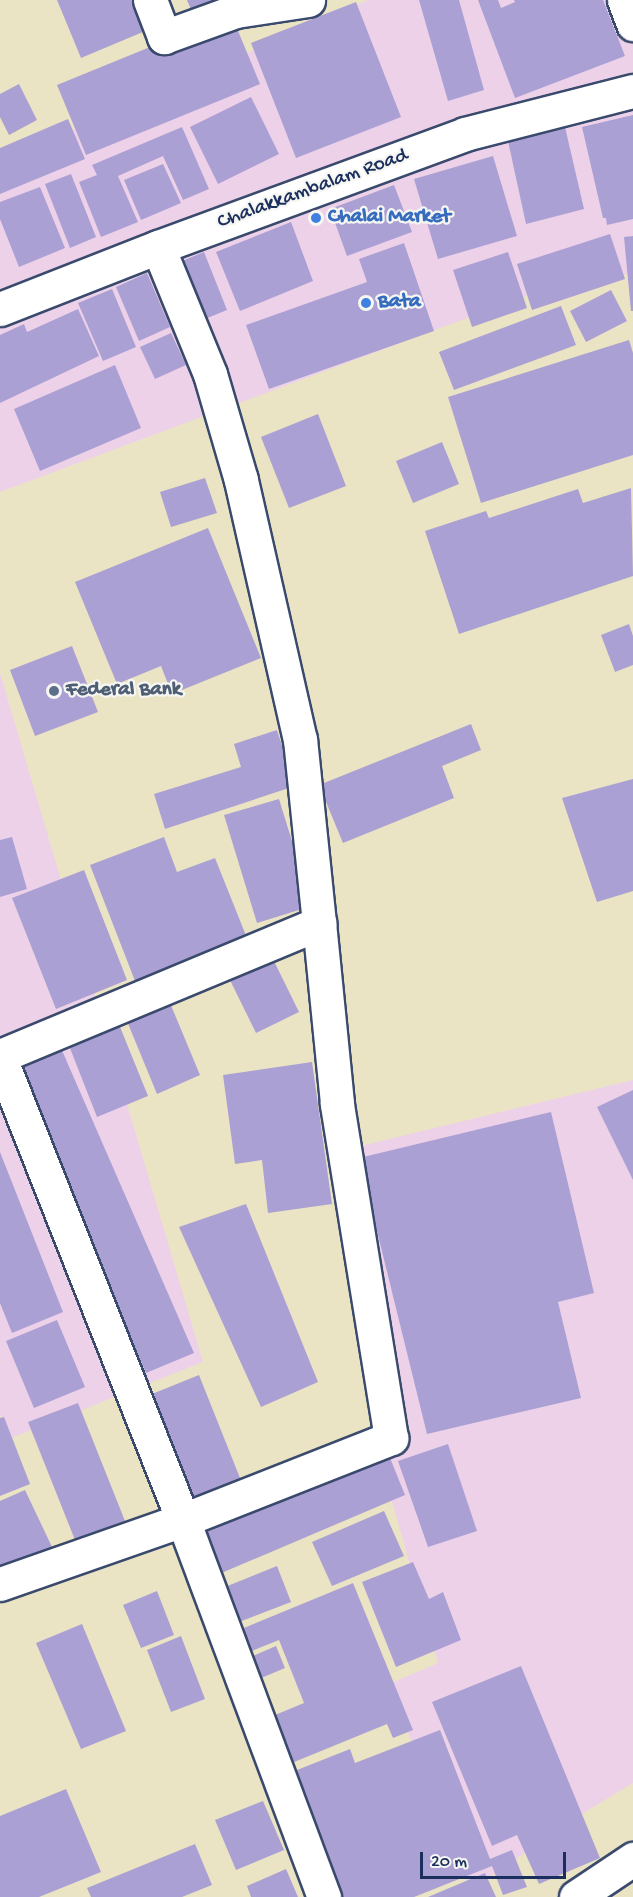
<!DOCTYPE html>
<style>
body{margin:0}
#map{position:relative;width:633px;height:1897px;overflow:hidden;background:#eae4c4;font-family:"Gochi Hand",sans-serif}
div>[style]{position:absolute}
.built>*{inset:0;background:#edd1e9}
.building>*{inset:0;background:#aba0d3}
.roads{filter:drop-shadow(2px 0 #3a4a6d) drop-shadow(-2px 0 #3a4a6d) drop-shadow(0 2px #3a4a6d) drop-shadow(0 -2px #3a4a6d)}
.minor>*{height:33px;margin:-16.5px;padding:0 16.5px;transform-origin:16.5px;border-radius:16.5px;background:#fff}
.dots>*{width:16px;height:16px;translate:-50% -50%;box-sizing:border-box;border:3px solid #f6f6f2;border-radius:50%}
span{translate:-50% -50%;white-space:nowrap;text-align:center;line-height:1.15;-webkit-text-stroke:4.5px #f6f6f2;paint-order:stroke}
.street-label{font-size:21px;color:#1b2f5e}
.shop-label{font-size:21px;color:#366cbe;font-weight:700}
.left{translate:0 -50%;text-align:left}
.service-label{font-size:21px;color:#4e5e75;font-weight:700}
.scale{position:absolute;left:420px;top:1852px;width:146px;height:27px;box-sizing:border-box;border:3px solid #1b2f5e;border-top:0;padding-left:8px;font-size:18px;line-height:21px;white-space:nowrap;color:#1b2f5e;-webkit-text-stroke:4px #f6f6f2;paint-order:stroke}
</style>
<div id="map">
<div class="built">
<i style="clip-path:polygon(368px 0,633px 0,633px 273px,537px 292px,0 492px,0 162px)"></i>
<i style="clip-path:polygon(0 673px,203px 1362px,9px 1439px,0 1414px)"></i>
<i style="clip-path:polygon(633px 1080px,633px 1783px,590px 1809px,470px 1890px,389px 1684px,438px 1663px,379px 1456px,344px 1150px)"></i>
</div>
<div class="building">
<i style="clip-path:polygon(57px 0,138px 0,150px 29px,81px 58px)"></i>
<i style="clip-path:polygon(187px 0,257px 0,197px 24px)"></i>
<i style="clip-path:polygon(419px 0,459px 0,484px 90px,448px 101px)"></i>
<i style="clip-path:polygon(478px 0,498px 0,501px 8px,515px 2px,514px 0,603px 0,625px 56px,515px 98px)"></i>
<i style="clip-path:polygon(356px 2px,401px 117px,296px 158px,251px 43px)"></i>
<i style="clip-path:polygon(231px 14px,260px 84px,86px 155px,57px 85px)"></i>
<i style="clip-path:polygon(19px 84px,37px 120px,9px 135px,0 117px,0 94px)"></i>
<i style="clip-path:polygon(251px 97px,279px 154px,218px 184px,190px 127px)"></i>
<i style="clip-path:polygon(633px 115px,633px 219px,607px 225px,606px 218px,603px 218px,582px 127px)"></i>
<i style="clip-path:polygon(68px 119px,85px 159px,0 194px,0 148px)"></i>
<i style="clip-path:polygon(182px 127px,209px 189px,183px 200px,163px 156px,118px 176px,138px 222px,101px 237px,79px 182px,97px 175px,92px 165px)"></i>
<i style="clip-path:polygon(565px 127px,584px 209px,526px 224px,508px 141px)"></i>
<i style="clip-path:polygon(493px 156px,517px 236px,438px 259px,414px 179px)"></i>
<i style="clip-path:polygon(163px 164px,181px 203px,141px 220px,124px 180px)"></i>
<i style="clip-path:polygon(71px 174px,96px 237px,70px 248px,45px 184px)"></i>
<i style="clip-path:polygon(394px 185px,412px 232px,347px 256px,330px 209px)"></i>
<i style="clip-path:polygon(40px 187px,65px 248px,19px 267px,0 219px,0 202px)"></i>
<i style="clip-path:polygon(291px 222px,313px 281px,240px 311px,216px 252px)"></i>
<i style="clip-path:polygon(610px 234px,625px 279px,532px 310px,517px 264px)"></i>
<i style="clip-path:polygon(633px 236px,633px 311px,631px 311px,624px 237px)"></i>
<i style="clip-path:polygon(404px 243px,434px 331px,269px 389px,246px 325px,367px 282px,359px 259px)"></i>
<i style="clip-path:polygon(204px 252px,227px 310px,200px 321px,177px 263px)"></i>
<i style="clip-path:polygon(508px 252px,527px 308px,472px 327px,453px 270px)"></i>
<i style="clip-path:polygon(147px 273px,170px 327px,139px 341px,116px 287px)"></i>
<i style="clip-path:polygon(112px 289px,136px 347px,103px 361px,78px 303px)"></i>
<i style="clip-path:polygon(611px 290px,627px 321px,586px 342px,570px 311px)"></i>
<i style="clip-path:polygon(561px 306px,576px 345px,454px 390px,439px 352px)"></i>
<i style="clip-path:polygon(78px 309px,99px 356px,0 403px,0 335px,24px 324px,27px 332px)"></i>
<i style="clip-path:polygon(171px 333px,186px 365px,155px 379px,140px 347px)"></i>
<i style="clip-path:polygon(629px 340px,633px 353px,633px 455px,481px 503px,448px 397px)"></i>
<i style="clip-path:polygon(115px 365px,141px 428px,40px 471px,14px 409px)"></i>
<i style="clip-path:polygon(318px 414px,346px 486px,289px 508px,261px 437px)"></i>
<i style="clip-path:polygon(442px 442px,459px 484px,413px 503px,396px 461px)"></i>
<i style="clip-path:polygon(205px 478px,217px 513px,171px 527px,160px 492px)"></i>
<i style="clip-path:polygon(631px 488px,633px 576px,459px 634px,425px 531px,486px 511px,489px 518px,578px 489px,583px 503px)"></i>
<i style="clip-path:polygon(208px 528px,261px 658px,172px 694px,161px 666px,117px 684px,75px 582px)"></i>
<i style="clip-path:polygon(629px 624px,633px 636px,633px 665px,615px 672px,601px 635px)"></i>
<i style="clip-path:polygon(72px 646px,98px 712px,35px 736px,10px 670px)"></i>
<i style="clip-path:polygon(471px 724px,481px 750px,442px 766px,454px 798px,343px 843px,319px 785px)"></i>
<i style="clip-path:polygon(277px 730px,295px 786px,165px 829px,154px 794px,241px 767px,234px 744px)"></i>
<i style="clip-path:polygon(633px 779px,633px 891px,597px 902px,562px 798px)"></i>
<i style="clip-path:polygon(279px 799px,312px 906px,257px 923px,224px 815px)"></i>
<i style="clip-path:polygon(12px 837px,27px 889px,0 897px,0 840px)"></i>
<i style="clip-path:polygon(164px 837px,177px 872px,215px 858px,247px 938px,135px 981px,90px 865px)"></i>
<i style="clip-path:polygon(84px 870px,127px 980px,56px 1009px,12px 898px)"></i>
<i style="clip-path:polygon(270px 953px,299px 1012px,256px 1033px,227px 974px)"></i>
<i style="clip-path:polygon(165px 991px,200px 1075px,157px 1094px,122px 1009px)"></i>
<i style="clip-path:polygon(116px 1017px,148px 1096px,97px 1117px,66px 1038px)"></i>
<i style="clip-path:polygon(57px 1039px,194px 1353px,146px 1373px,10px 1059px)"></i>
<i style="clip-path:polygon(312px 1062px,332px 1204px,268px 1213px,262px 1160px,235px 1164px,223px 1075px)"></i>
<i style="clip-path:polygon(633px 1090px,633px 1180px,597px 1107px)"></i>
<i style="clip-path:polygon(551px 1112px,594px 1293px,558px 1302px,581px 1398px,427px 1434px,359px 1158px)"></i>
<i style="clip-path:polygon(0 1152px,63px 1312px,12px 1333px,0 1303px)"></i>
<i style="clip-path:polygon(246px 1204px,318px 1382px,261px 1407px,179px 1227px)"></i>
<i style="clip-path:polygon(57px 1320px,85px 1387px,34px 1408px,6px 1341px)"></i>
<i style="clip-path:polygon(199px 1375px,242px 1483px,189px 1503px,147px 1396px)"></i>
<i style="clip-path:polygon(78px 1403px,125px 1521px,75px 1540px,28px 1422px)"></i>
<i style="clip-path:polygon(4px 1417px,30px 1484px,0 1496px,0 1418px)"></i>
<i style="clip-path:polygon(448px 1444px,477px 1531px,428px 1547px,398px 1461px)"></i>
<i style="clip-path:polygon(388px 1453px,405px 1495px,212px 1577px,194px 1535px)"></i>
<i style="clip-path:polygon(25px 1490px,53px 1549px,3px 1572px,0 1566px,0 1501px)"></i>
<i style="clip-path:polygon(384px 1511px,404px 1556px,332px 1586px,312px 1542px)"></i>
<i style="clip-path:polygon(413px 1562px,429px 1599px,443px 1592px,461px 1640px,396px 1667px,362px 1582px)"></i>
<i style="clip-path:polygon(277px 1566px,291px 1602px,239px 1622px,225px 1587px)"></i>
<i style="clip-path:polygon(353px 1583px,413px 1730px,393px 1738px,387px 1724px,282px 1767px,263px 1720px,304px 1703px,279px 1640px,237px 1657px,227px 1635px)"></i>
<i style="clip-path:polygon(157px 1591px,174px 1635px,141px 1648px,123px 1605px)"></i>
<i style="clip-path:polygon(82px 1624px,126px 1731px,81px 1749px,36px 1643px)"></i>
<i style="clip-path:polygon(181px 1636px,205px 1699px,171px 1712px,147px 1650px)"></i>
<i style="clip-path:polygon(276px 1646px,285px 1668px,247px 1684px,239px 1662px)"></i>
<i style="clip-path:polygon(521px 1666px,600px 1858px,539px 1884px,517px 1835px,492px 1846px,432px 1702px)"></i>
<i style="clip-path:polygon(440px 1730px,490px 1859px,512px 1850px,527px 1887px,503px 1895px,492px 1866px,414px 1897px,330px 1897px,282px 1776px,350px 1749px,355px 1763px)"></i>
<i style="clip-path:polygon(66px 1789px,101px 1872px,39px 1897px,0 1897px,0 1816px)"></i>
<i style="clip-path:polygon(263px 1801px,284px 1850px,236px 1870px,215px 1820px)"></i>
<i style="clip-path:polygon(195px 1844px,212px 1885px,182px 1897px,91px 1897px,87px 1888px)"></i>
<i style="clip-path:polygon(286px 1869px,298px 1897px,251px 1897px,247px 1886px)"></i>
<i style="clip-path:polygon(485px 1873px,496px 1897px,428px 1897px)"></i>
</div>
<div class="roads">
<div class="minor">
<i style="left:150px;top:0;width:40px;rotate:69deg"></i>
<i style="left:164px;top:37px;width:77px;rotate:-19.9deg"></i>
<i style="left:236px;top:11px;width:73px;rotate:-8.7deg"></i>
<i style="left:624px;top:0;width:26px;rotate:69deg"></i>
<i style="left:0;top:309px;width:170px;rotate:-21.4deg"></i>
<i style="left:158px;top:247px;width:327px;rotate:-20.2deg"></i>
<i style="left:465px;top:134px;width:173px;rotate:-14.4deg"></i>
<i style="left:0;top:1056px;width:346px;rotate:-22.6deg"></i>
<i style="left:319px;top:923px;width:184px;rotate:-95.9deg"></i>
<i style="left:300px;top:740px;width:267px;rotate:-102.8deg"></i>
<i style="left:241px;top:480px;width:110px;rotate:-106.3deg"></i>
<i style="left:210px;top:374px;width:137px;rotate:-112.3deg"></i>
<i style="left:0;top:1058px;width:497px;rotate:68.4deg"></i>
<i style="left:183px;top:1520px;width:403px;rotate:69.5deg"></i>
<i style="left:0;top:1584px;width:194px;rotate:-19.3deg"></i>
<i style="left:183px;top:1520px;width:224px;rotate:-21.5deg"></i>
<i style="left:391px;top:1438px;width:339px;rotate:-99.2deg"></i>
<i style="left:337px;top:1103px;width:181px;rotate:-95.7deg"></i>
<i style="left:576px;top:1897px;width:69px;rotate:-33.7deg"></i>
</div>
</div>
<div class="dots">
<i style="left:316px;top:218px;background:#3f7fe0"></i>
<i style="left:366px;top:303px;background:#3f7fe0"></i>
<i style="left:54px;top:691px;background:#5c6f8a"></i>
</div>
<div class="street-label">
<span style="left:313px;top:190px;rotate:-20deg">Chalakkambalam Road</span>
</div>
<div class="shop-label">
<span class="left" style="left:328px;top:218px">Chalai Market</span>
<span class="left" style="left:378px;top:303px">Bata</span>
</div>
<div class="service-label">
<span class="left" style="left:66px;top:691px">Federal Bank</span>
</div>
<div class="scale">20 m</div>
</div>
